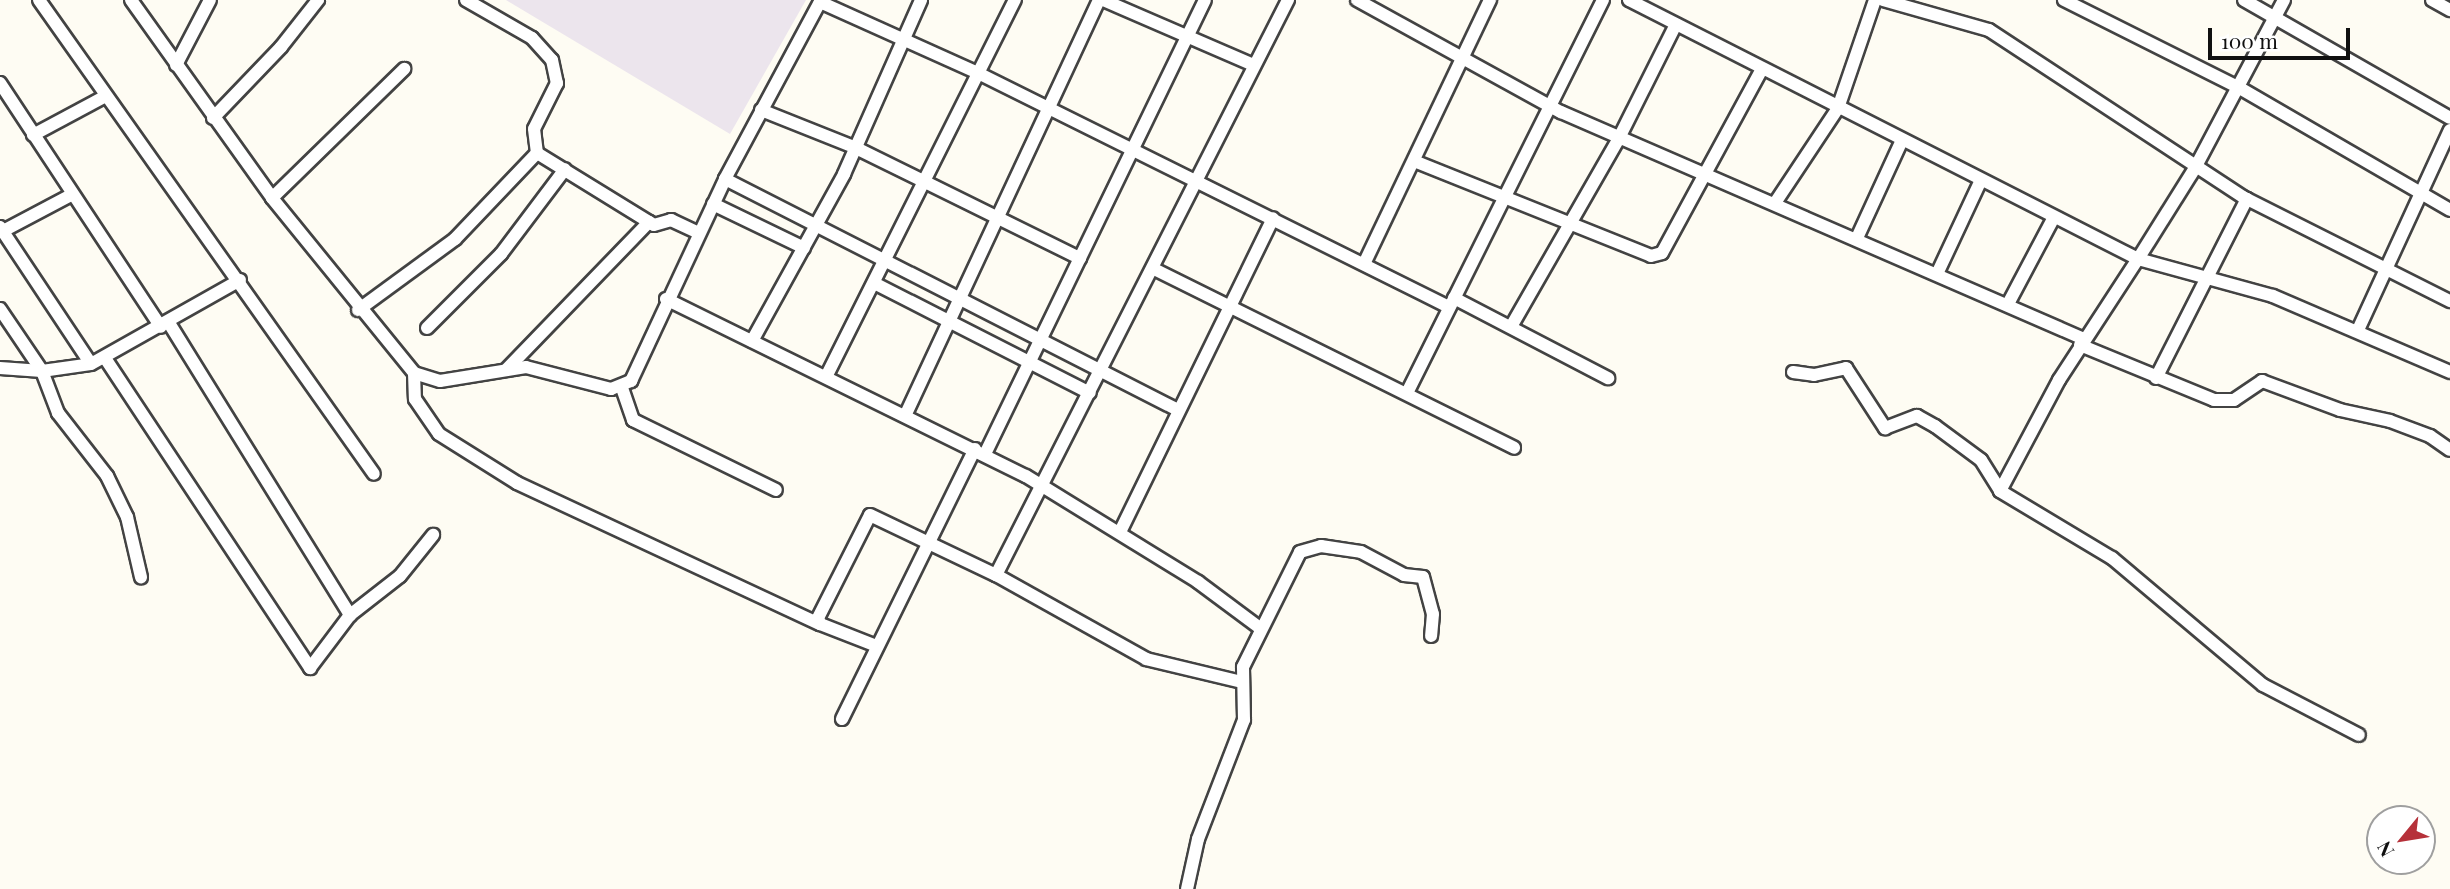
<!DOCTYPE html>
<style>
body{margin:0}
#map{position:relative;width:2450px;height:889px;overflow:hidden;background:#fefcf3;font-family:"Playfair Display",serif}
div>[style]{position:absolute}
.industrial>*{inset:0;background:#ece5ed}
.roads{filter:drop-shadow(2px 0 #434343) drop-shadow(-2px 0 #434343) drop-shadow(0 2px #434343) drop-shadow(0 -2px #434343)}
.street>*{height:12px;margin:-6px;padding:0 6px;transform-origin:6px;border-radius:6px;background:#fff}
span{translate:-50% -50%;white-space:nowrap;text-align:center;line-height:1.15;-webkit-text-stroke:7px #fff;paint-order:stroke}
.north{position:absolute;left:2366px;top:805px;width:70px;height:70px;box-sizing:border-box;background:#fff;border:2px solid #9f9f9f;border-radius:50%;rotate:240deg;font-size:19px;font-weight:700;line-height:28px;text-align:center;color:#101010}
.north::after{content:'';display:block;margin:auto;width:24px;height:32px;background:#b6313a;clip-path:polygon(50% 0,100% 100%,50% 72%,0 100%)}
.scale{position:absolute;left:2208px;top:28px;width:142px;height:32px;box-sizing:border-box;border:4px solid #101010;border-top:0;padding-left:9px;font-size:21px;line-height:24px;white-space:nowrap;color:#101010;-webkit-text-stroke:5px #fff;paint-order:stroke}
</style>
<div id="map">
<div class="industrial">
<i style="clip-path:polygon(506px 0,806px 0,730px 134px)"></i>
</div>
<div class="roads">
<div class="street">
<i style="left:39px;top:0;width:580px;rotate:54.75deg"></i>
<i style="left:131px;top:0;width:243px;rotate:54.5deg"></i>
<i style="left:272px;top:198px;width:225px;rotate:50.9deg"></i>
<i style="left:414px;top:373px;width:27px;rotate:17deg"></i>
<i style="left:440px;top:381px;width:87px;rotate:-9.2deg"></i>
<i style="left:526px;top:367px;width:88px;rotate:14.5deg"></i>
<i style="left:611px;top:389px;width:22px;rotate:-22deg"></i>
<i style="left:631px;top:381px;width:223px;rotate:-65deg"></i>
<i style="left:725px;top:179px;width:203px;rotate:-61.8deg"></i>
<i style="left:466px;top:0;width:76px;rotate:29.9deg"></i>
<i style="left:532px;top:38px;width:30px;rotate:48deg"></i>
<i style="left:552px;top:60px;width:24px;rotate:78deg"></i>
<i style="left:557px;top:83px;width:51px;rotate:116.6deg"></i>
<i style="left:534px;top:129px;width:24px;rotate:83deg"></i>
<i style="left:537px;top:153px;width:137px;rotate:31.6deg"></i>
<i style="left:654px;top:225px;width:18px;rotate:-16deg"></i>
<i style="left:671px;top:220px;width:31px;rotate:25deg"></i>
<i style="left:1103px;top:0;width:163px;rotate:23.4deg"></i>
<i style="left:1357px;top:0;width:233px;rotate:28.8deg"></i>
<i style="left:1561px;top:112px;width:570px;rotate:23.46deg"></i>
<i style="left:1629px;top:0;width:571px;rotate:26.97deg"></i>
<i style="left:2138px;top:259px;width:107px;rotate:-57.9deg"></i>
<i style="left:2195px;top:168px;width:190px;rotate:-62.1deg"></i>
<i style="left:1883px;top:0;width:110px;rotate:15.8deg"></i>
<i style="left:1989px;top:30px;width:304px;rotate:33.3deg"></i>
<i style="left:2243px;top:197px;width:232px;rotate:26.7deg"></i>
<i style="left:2064px;top:0;width:195px;rotate:26.6deg"></i>
<i style="left:2238px;top:87px;width:245px;rotate:30.1deg"></i>
<i style="left:2244px;top:0;width:237px;rotate:29.8deg"></i>
<i style="left:2432px;top:0;width:21px;rotate:29deg"></i>
<i style="left:820px;top:2px;width:173px;rotate:24.2deg"></i>
<i style="left:978px;top:73px;width:526px;rotate:26.42deg"></i>
<i style="left:176px;top:65px;width:73px;rotate:-62.4deg"></i>
<i style="left:0;top:83px;width:292px;rotate:56.6deg"></i>
<i style="left:761px;top:110px;width:100px;rotate:21.7deg"></i>
<i style="left:854px;top:147px;width:252px;rotate:26.2deg"></i>
<i style="left:213px;top:118px;width:98px;rotate:-46.2deg"></i>
<i style="left:281px;top:47px;width:60px;rotate:-51.8deg"></i>
<i style="left:33px;top:135px;width:81px;rotate:-28.2deg"></i>
<i style="left:1414px;top:161px;width:255px;rotate:21.8deg"></i>
<i style="left:1651px;top:256px;width:11px;rotate:-15deg"></i>
<i style="left:1662px;top:253px;width:209px;rotate:-61.5deg"></i>
<i style="left:725px;top:179px;width:506px;rotate:27.02deg"></i>
<i style="left:272px;top:198px;width:185px;rotate:-44.3deg"></i>
<i style="left:1775px;top:203px;width:114px;rotate:-56.4deg"></i>
<i style="left:1838px;top:108px;width:114px;rotate:-71.1deg"></i>
<i style="left:713px;top:204px;width:101px;rotate:25.8deg"></i>
<i style="left:0;top:227px;width:164px;rotate:56.4deg"></i>
<i style="left:3px;top:231px;width:77px;rotate:-27.9deg"></i>
<i style="left:1857px;top:238px;width:108px;rotate:-65.3deg"></i>
<i style="left:1364px;top:264px;width:293px;rotate:-64.5deg"></i>
<i style="left:1154px;top:269px;width:402px;rotate:26.4deg"></i>
<i style="left:1937px;top:274px;width:104px;rotate:-64.9deg"></i>
<i style="left:874px;top:283px;width:242px;rotate:27deg"></i>
<i style="left:1454px;top:298px;width:174px;rotate:27.5deg"></i>
<i style="left:666px;top:299px;width:401px;rotate:26.2deg"></i>
<i style="left:1026px;top:476px;width:202px;rotate:31.6deg"></i>
<i style="left:1198px;top:582px;width:77px;rotate:36.6deg"></i>
<i style="left:2008px;top:304px;width:98px;rotate:-62.1deg"></i>
<i style="left:0;top:309px;width:75px;rotate:55.9deg"></i>
<i style="left:42px;top:371px;width:45px;rotate:69.1deg"></i>
<i style="left:58px;top:413px;width:80px;rotate:52.1deg"></i>
<i style="left:107px;top:476px;width:46px;rotate:64deg"></i>
<i style="left:127px;top:517px;width:62px;rotate:76.9deg"></i>
<i style="left:358px;top:310px;width:120px;rotate:-36.2deg"></i>
<i style="left:455px;top:239px;width:119px;rotate:-46.4deg"></i>
<i style="left:169px;top:323px;width:344px;rotate:58.2deg"></i>
<i style="left:1512px;top:325px;width:215px;rotate:-60.2deg"></i>
<i style="left:1619px;top:138px;width:127px;rotate:-63.4deg"></i>
<i style="left:427px;top:328px;width:105px;rotate:-45deg"></i>
<i style="left:501px;top:254px;width:106px;rotate:-53deg"></i>
<i style="left:2358px;top:330px;width:220px;rotate:-65.3deg"></i>
<i style="left:752px;top:341px;width:191px;rotate:-61.1deg"></i>
<i style="left:844px;top:174px;width:190px;rotate:-66.1deg"></i>
<i style="left:2080px;top:345px;width:145px;rotate:22.3deg"></i>
<i style="left:2214px;top:400px;width:20px"></i>
<i style="left:2234px;top:400px;width:34px;rotate:-34deg"></i>
<i style="left:2262px;top:381px;width:83px;rotate:20.4deg"></i>
<i style="left:2340px;top:410px;width:51px;rotate:12.4deg"></i>
<i style="left:2390px;top:421px;width:43px;rotate:20.6deg"></i>
<i style="left:2430px;top:436px;width:24px;rotate:35deg"></i>
<i style="left:105px;top:358px;width:372px;rotate:56.5deg"></i>
<i style="left:310px;top:668px;width:66px;rotate:-53deg"></i>
<i style="left:350px;top:615px;width:63px;rotate:-38deg"></i>
<i style="left:400px;top:576px;width:53px;rotate:-51.2deg"></i>
<i style="left:0;top:368px;width:42px;rotate:4.1deg"></i>
<i style="left:42px;top:371px;width:49px;rotate:-8.1deg"></i>
<i style="left:91px;top:364px;width:171px;rotate:-29.4deg"></i>
<i style="left:506px;top:370px;width:206px;rotate:-46deg"></i>
<i style="left:1793px;top:372px;width:21px;rotate:8deg"></i>
<i style="left:1814px;top:375px;width:33px;rotate:-12deg"></i>
<i style="left:1846px;top:368px;width:72px;rotate:57deg"></i>
<i style="left:1885px;top:428px;width:34px;rotate:-21deg"></i>
<i style="left:1917px;top:416px;width:21px;rotate:29deg"></i>
<i style="left:1935px;top:426px;width:57px;rotate:36.5deg"></i>
<i style="left:1981px;top:460px;width:36px;rotate:58deg"></i>
<i style="left:2000px;top:491px;width:131px;rotate:30.9deg"></i>
<i style="left:2112px;top:558px;width:197px;rotate:40.1deg"></i>
<i style="left:2263px;top:685px;width:108px;rotate:27.5deg"></i>
<i style="left:414px;top:373px;width:26px;rotate:88deg"></i>
<i style="left:415px;top:399px;width:42px;rotate:55.6deg"></i>
<i style="left:439px;top:434px;width:92px;rotate:32.1deg"></i>
<i style="left:517px;top:483px;width:334px;rotate:25deg"></i>
<i style="left:826px;top:377px;width:422px;rotate:-63.4deg"></i>
<i style="left:2156px;top:378px;width:201px;rotate:-63.1deg"></i>
<i style="left:622px;top:388px;width:34px;rotate:71deg"></i>
<i style="left:633px;top:420px;width:159px;rotate:26.1deg"></i>
<i style="left:1407px;top:393px;width:439px;rotate:-63.5deg"></i>
<i style="left:905px;top:416px;width:459px;rotate:-65deg"></i>
<i style="left:985px;top:454px;width:504px;rotate:-64.15deg"></i>
<i style="left:2000px;top:491px;width:126px;rotate:-62deg"></i>
<i style="left:2059px;top:380px;width:145px;rotate:-56.9deg"></i>
<i style="left:2138px;top:259px;width:140px;rotate:15.3deg"></i>
<i style="left:2273px;top:296px;width:193px;rotate:23.2deg"></i>
<i style="left:1120px;top:532px;width:349px;rotate:-64deg"></i>
<i style="left:996px;top:575px;width:645px;rotate:-63.08deg"></i>
<i style="left:874px;top:645px;width:58px;rotate:-158.7deg"></i>
<i style="left:820px;top:624px;width:6px;rotate:-108deg"></i>
<i style="left:818px;top:618px;width:115px;rotate:-63.2deg"></i>
<i style="left:870px;top:515px;width:140px;rotate:25.5deg"></i>
<i style="left:996px;top:575px;width:172px;rotate:29.2deg"></i>
<i style="left:1146px;top:659px;width:99px;rotate:13.5deg"></i>
<i style="left:842px;top:719px;width:301px;rotate:-63.8deg"></i>
<i style="left:1187px;top:889px;width:51px;rotate:-77.6deg"></i>
<i style="left:1198px;top:839px;width:128px;rotate:-68.9deg"></i>
<i style="left:1244px;top:720px;width:53px;rotate:-91.1deg"></i>
<i style="left:1243px;top:667px;width:128px;rotate:-63.6deg"></i>
<i style="left:1300px;top:552px;width:22px;rotate:-16deg"></i>
<i style="left:1321px;top:546px;width:40px;rotate:8.5deg"></i>
<i style="left:1361px;top:552px;width:49px;rotate:28.1deg"></i>
<i style="left:1404px;top:575px;width:19px;rotate:6deg"></i>
<i style="left:1423px;top:577px;width:38px;rotate:75deg"></i>
<i style="left:1433px;top:614px;width:22px;rotate:95deg"></i>
</div>
</div>
<div class="north">N</div>
<div class="scale">100 m</div>
</div>
